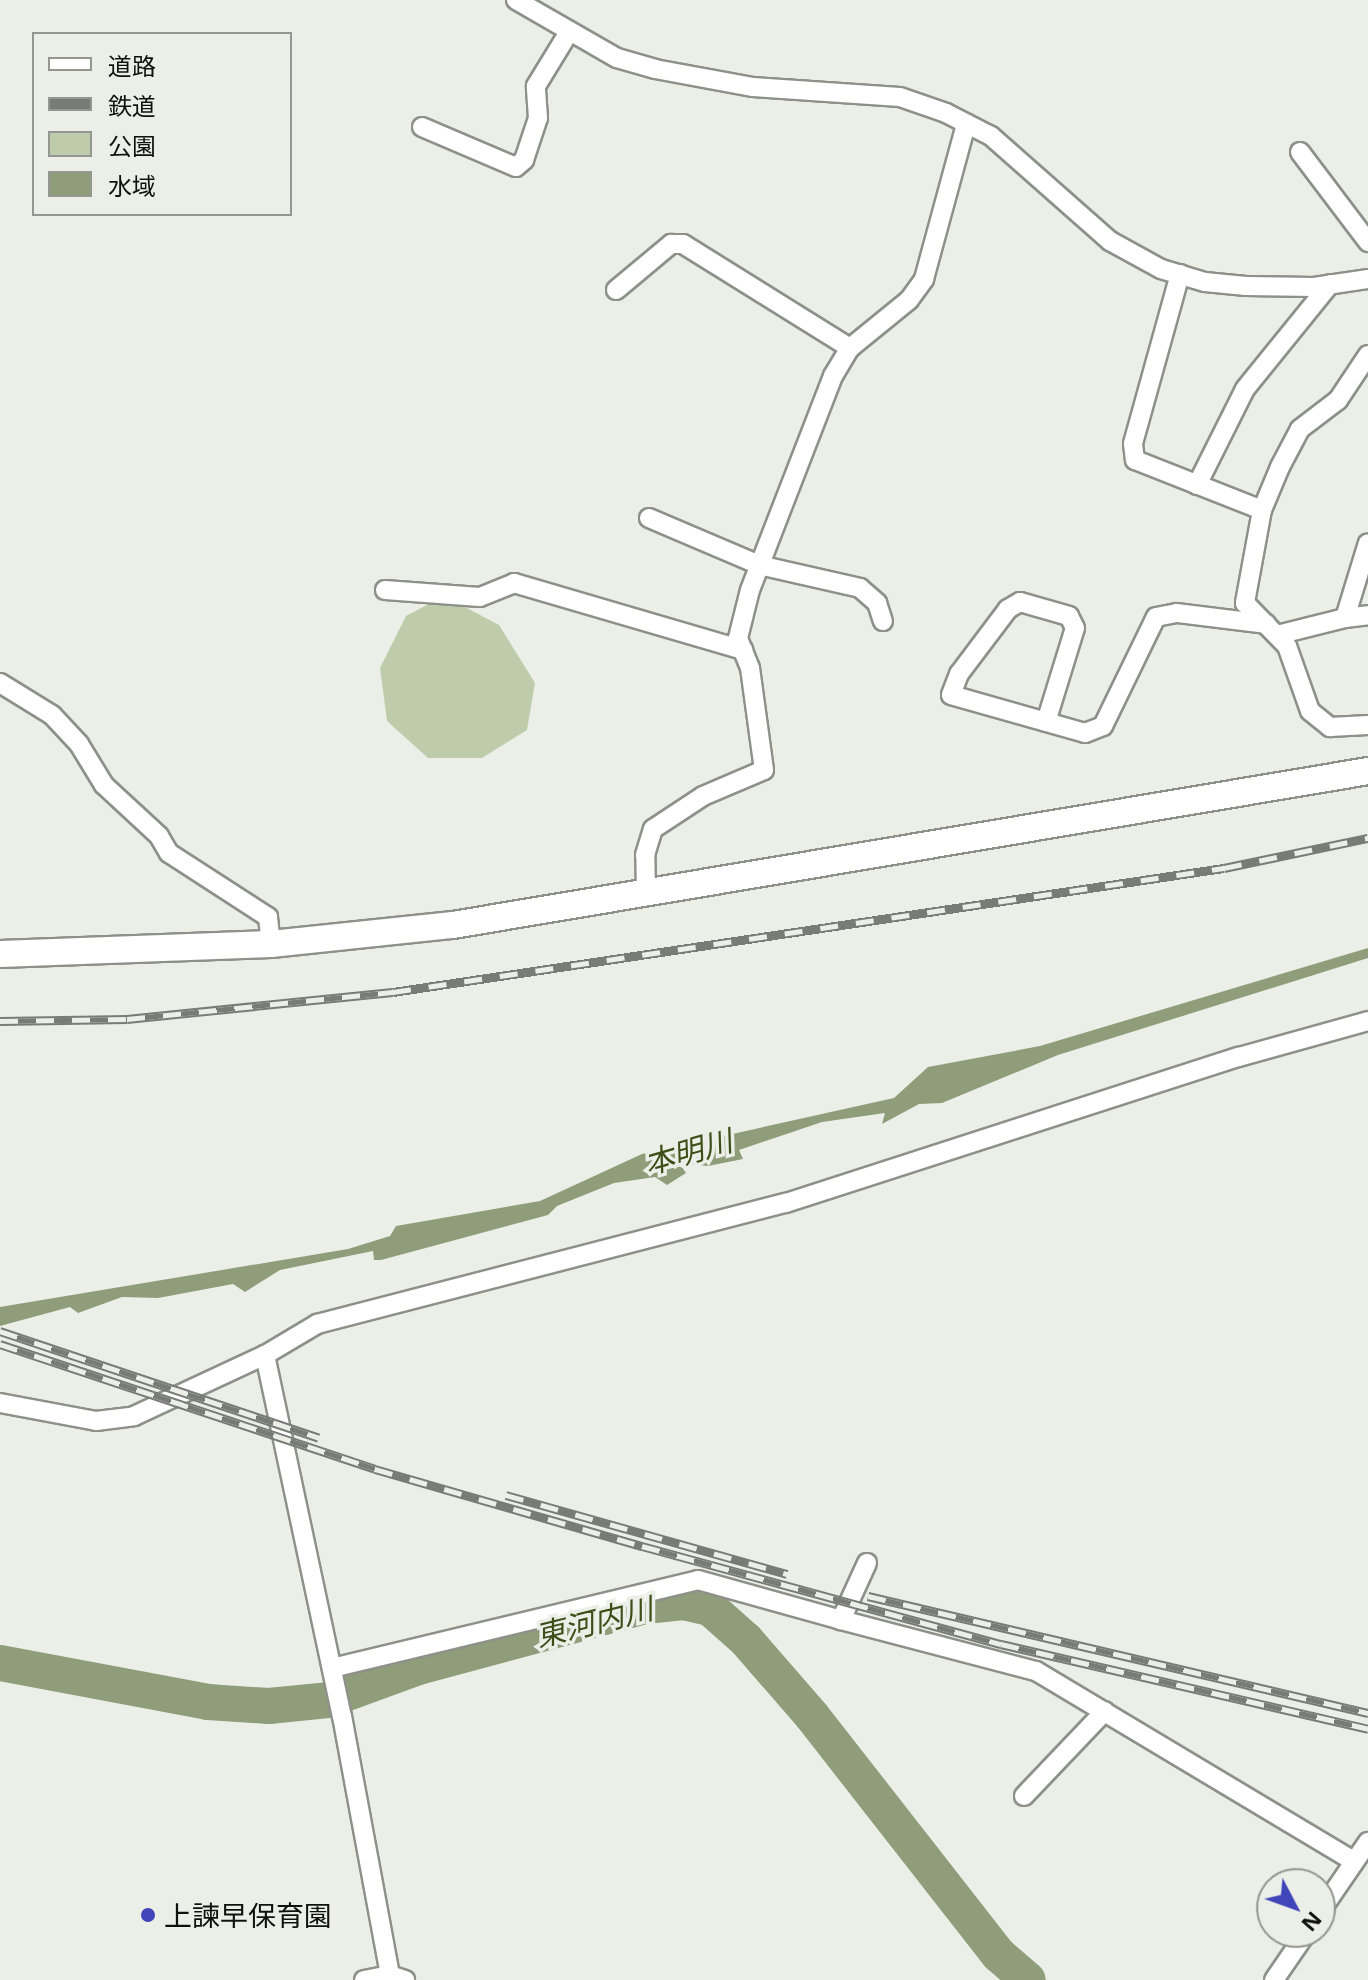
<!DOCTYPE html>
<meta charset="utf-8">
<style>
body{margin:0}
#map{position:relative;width:1368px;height:1980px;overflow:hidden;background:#ecefe7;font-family:"Noto Sans","Noto Sans JP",sans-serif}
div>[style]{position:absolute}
.green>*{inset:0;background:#bfccab}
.water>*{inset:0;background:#909d7b}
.river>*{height:36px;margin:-18px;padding:0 18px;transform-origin:18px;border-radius:18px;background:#909d7b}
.roads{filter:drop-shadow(2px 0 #8e908a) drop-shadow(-2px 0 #8e908a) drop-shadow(0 2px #8e908a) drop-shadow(0 -2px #8e908a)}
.street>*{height:18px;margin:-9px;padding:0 9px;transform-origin:9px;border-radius:9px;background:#fff}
.secondary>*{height:26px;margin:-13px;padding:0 13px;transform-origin:13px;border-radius:13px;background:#fff}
.rail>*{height:9px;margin-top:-4.5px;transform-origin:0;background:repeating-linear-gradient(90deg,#ecefe7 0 18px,#797b77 0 36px);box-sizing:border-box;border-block:2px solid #797b77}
.dots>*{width:22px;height:22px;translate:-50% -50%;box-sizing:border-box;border:4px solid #ecefe7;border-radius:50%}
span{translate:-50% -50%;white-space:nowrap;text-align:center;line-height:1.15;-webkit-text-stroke:7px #ecefe7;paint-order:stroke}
.poi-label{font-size:28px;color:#10110f}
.left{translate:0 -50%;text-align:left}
.water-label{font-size:30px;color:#3d4e19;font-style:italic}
.legend{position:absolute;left:32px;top:32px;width:260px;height:184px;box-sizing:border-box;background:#ecefe7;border:2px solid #949691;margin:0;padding:10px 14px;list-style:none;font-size:24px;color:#10110f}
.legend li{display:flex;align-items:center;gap:16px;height:40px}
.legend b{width:40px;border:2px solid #949691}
.north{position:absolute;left:1256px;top:1868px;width:80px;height:80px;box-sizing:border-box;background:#ecefe7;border:2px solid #949691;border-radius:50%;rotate:131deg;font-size:22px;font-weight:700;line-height:32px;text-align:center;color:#10110f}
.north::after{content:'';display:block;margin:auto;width:28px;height:36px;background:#4045ba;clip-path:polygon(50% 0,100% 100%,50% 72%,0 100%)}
</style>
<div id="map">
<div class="green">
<i style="clip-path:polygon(444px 596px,499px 625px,535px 683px,527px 730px,482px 758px,428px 758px,387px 721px,380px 668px,406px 616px)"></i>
</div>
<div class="water">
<i style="clip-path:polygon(1368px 948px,1368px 958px,1058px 1055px,942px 1103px,919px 1104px,882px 1124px,885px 1113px,822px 1122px,739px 1150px,743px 1159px,708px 1166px,679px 1163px,686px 1173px,667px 1185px,655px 1177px,614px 1183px,557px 1206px,548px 1215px,381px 1260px,374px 1260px,373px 1251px,280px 1270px,245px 1292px,233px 1284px,158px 1298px,122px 1297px,78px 1313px,70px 1307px,0 1326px,0 1307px,348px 1249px,390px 1236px,396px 1226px,540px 1201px,642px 1154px,894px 1098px,928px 1067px,1040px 1046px)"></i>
</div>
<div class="river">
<i style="left:0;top:1663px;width:212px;rotate:10.6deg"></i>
<i style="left:208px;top:1702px;width:61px;rotate:3.8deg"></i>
<i style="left:269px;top:1706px;width:59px;rotate:-5.8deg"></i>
<i style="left:328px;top:1700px;width:96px;rotate:-20.1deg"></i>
<i style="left:418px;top:1667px;width:236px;rotate:-15deg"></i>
<i style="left:646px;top:1606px;width:37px;rotate:-6deg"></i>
<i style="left:683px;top:1602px;width:28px;rotate:13deg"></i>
<i style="left:710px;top:1608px;width:48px;rotate:41.6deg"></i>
<i style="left:746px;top:1640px;width:101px;rotate:49deg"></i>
<i style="left:812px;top:1716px;width:303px;rotate:52deg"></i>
<i style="left:999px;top:1955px;width:38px;rotate:41deg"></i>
</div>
<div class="roads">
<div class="street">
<i style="left:516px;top:0;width:116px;rotate:29.9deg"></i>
<i style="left:617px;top:58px;width:40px;rotate:16deg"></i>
<i style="left:655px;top:69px;width:100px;rotate:10.4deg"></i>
<i style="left:753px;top:87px;width:147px;rotate:3.9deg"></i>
<i style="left:900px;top:97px;width:49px;rotate:19.2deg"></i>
<i style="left:946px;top:113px;width:51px;rotate:27.1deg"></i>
<i style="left:991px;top:136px;width:159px;rotate:41.4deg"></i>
<i style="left:1110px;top:241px;width:58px;rotate:28.8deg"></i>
<i style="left:1161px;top:269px;width:46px;rotate:16.5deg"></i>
<i style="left:1205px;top:282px;width:41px;rotate:5.6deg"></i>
<i style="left:1246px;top:286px;width:68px;rotate:0.8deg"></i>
<i style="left:1314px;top:287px;width:55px;rotate:-8.4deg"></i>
<i style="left:422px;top:127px;width:102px;rotate:23.1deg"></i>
<i style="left:516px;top:167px;width:11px;rotate:-41deg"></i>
<i style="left:524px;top:160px;width:44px;rotate:-71.6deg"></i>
<i style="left:538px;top:118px;width:32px;rotate:-94deg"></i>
<i style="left:536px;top:86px;width:63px;rotate:-58.6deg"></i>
<i style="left:1300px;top:152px;width:113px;rotate:52.9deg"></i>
<i style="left:1180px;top:274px;width:176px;rotate:105.5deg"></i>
<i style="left:1133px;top:444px;width:16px;rotate:83deg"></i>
<i style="left:1135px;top:460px;width:136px;rotate:21.5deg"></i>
<i style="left:616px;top:290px;width:72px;rotate:-39.9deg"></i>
<i style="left:671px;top:244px;width:12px"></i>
<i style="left:683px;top:244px;width:197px;rotate:31.9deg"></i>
<i style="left:1368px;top:355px;width:54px;rotate:123.7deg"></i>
<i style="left:1338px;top:400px;width:48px;rotate:142.7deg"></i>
<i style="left:1300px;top:429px;width:43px;rotate:117.8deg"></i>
<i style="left:1280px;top:467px;width:47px;rotate:112.7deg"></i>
<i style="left:1262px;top:510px;width:95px;rotate:100.4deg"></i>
<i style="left:1245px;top:603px;width:60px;rotate:45.7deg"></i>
<i style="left:1287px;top:646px;width:69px;rotate:70.5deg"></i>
<i style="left:1310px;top:711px;width:26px;rotate:39deg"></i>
<i style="left:1330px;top:727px;width:38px;rotate:-3deg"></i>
<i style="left:1197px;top:485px;width:107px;rotate:-63.4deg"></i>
<i style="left:1245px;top:389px;width:135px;rotate:-51deg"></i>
<i style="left:649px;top:518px;width:120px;rotate:23.1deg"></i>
<i style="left:759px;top:565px;width:104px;rotate:12.8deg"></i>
<i style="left:860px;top:588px;width:23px;rotate:41deg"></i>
<i style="left:877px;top:603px;width:19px;rotate:72deg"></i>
<i style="left:385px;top:590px;width:95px;rotate:4.2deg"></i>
<i style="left:480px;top:597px;width:37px;rotate:-22deg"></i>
<i style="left:514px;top:583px;width:239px;rotate:16.3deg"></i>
<i style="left:1345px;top:618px;width:23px;rotate:-7deg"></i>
<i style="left:1277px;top:635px;width:70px;rotate:-14deg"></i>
<i style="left:1345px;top:618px;width:78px;rotate:-73deg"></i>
<i style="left:0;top:683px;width:61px;rotate:31.6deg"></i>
<i style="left:52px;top:715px;width:40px;rotate:47deg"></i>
<i style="left:79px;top:744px;width:48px;rotate:58.6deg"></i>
<i style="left:104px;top:785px;width:75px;rotate:42.8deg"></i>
<i style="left:159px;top:836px;width:20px;rotate:60deg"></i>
<i style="left:169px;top:853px;width:118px;rotate:32.9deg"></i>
<i style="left:268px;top:917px;width:27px;rotate:84deg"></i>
<i style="left:1046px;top:722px;width:98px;rotate:-72.9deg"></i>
<i style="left:1075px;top:628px;width:13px;rotate:-117deg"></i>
<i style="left:1069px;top:616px;width:51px;rotate:-164.1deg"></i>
<i style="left:1020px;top:602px;width:14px;rotate:150deg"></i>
<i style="left:1008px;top:609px;width:81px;rotate:127deg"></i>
<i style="left:959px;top:674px;width:22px;rotate:111deg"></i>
<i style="left:951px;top:695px;width:139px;rotate:15.8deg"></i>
<i style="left:1085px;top:733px;width:19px;rotate:-21deg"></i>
<i style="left:1103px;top:726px;width:121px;rotate:-64.1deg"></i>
<i style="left:1156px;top:617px;width:21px;rotate:-11deg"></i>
<i style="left:1177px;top:613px;width:90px;rotate:7deg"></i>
<i style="left:646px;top:894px;width:39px;rotate:-91deg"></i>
<i style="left:645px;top:855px;width:27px;rotate:-73deg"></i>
<i style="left:653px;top:829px;width:60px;rotate:-33.4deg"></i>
<i style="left:703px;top:796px;width:66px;rotate:-23.1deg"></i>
<i style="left:764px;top:770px;width:103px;rotate:-97.8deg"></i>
<i style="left:750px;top:668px;width:32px;rotate:-112deg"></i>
<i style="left:738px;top:638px;width:49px;rotate:-76deg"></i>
<i style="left:750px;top:590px;width:230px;rotate:-68.8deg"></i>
<i style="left:833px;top:376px;width:33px;rotate:-59deg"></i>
<i style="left:850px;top:348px;width:76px;rotate:-39.1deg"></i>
<i style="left:909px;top:300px;width:26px;rotate:-54deg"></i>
<i style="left:924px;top:279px;width:161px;rotate:-74.8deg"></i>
<i style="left:265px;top:1355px;width:369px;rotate:78deg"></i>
<i style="left:342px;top:1716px;width:263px;rotate:79.5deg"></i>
<i style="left:0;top:1403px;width:98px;rotate:10.6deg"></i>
<i style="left:96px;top:1421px;width:38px;rotate:-7deg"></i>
<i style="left:134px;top:1416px;width:145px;rotate:-25deg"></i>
<i style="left:265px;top:1355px;width:61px;rotate:-30.8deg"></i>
<i style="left:317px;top:1324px;width:484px;rotate:-14.5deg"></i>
<i style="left:786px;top:1203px;width:476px;rotate:-17.9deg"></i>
<i style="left:1239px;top:1057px;width:134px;rotate:-15.6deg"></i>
<i style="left:867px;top:1563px;width:63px;rotate:114.5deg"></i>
<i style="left:841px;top:1620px;width:202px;rotate:14.7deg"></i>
<i style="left:1036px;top:1671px;width:370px;rotate:30.9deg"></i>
<i style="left:332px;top:1668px;width:376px;rotate:-13.5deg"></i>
<i style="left:698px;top:1580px;width:148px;rotate:15.6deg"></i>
<i style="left:1024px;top:1796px;width:117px;rotate:-46.4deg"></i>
<i style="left:1320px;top:1912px;width:85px;rotate:-55.6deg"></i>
<i style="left:364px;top:1980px;width:26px;rotate:-11deg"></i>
<i style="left:390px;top:1975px;width:16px;rotate:18deg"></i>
<i style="left:1274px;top:1980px;width:58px;rotate:-55.5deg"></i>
</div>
<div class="secondary">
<i style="left:0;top:954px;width:271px;rotate:-2.1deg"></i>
<i style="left:271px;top:944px;width:183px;rotate:-6deg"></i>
<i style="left:453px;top:925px;width:928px;rotate:-9.55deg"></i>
</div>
</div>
<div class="rail">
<i style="left:0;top:1021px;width:127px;rotate:-0.9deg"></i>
<i style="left:127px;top:1019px;width:267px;rotate:-5.8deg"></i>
<i style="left:393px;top:992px;width:840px;rotate:-8.49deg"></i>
<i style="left:1224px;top:868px;width:147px;rotate:-11.8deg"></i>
<i style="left:0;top:1331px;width:336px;rotate:18.5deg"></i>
<i style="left:0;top:1344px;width:395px;rotate:18.4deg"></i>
<i style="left:375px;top:1469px;width:278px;rotate:16.1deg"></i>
<i style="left:642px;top:1546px;width:372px;rotate:15.3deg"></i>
<i style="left:1001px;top:1644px;width:377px;rotate:13deg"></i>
<i style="left:506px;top:1495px;width:292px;rotate:15.7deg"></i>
<i style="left:868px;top:1596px;width:514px;rotate:13.17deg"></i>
</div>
<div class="dots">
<i style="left:148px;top:1915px;background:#4045ba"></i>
</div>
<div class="poi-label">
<span class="left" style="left:164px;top:1915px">上諫早保育園</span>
</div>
<div class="water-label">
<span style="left:688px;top:1152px;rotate:-16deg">本明川</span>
<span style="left:594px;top:1622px;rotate:-14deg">東河内川</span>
</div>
<ul class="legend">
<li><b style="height:10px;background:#fff"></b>道路</li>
<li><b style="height:10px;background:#797b77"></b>鉄道</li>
<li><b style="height:22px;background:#bfccab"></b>公園</li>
<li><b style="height:22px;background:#909d7b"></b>水域</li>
</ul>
<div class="north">N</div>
</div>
